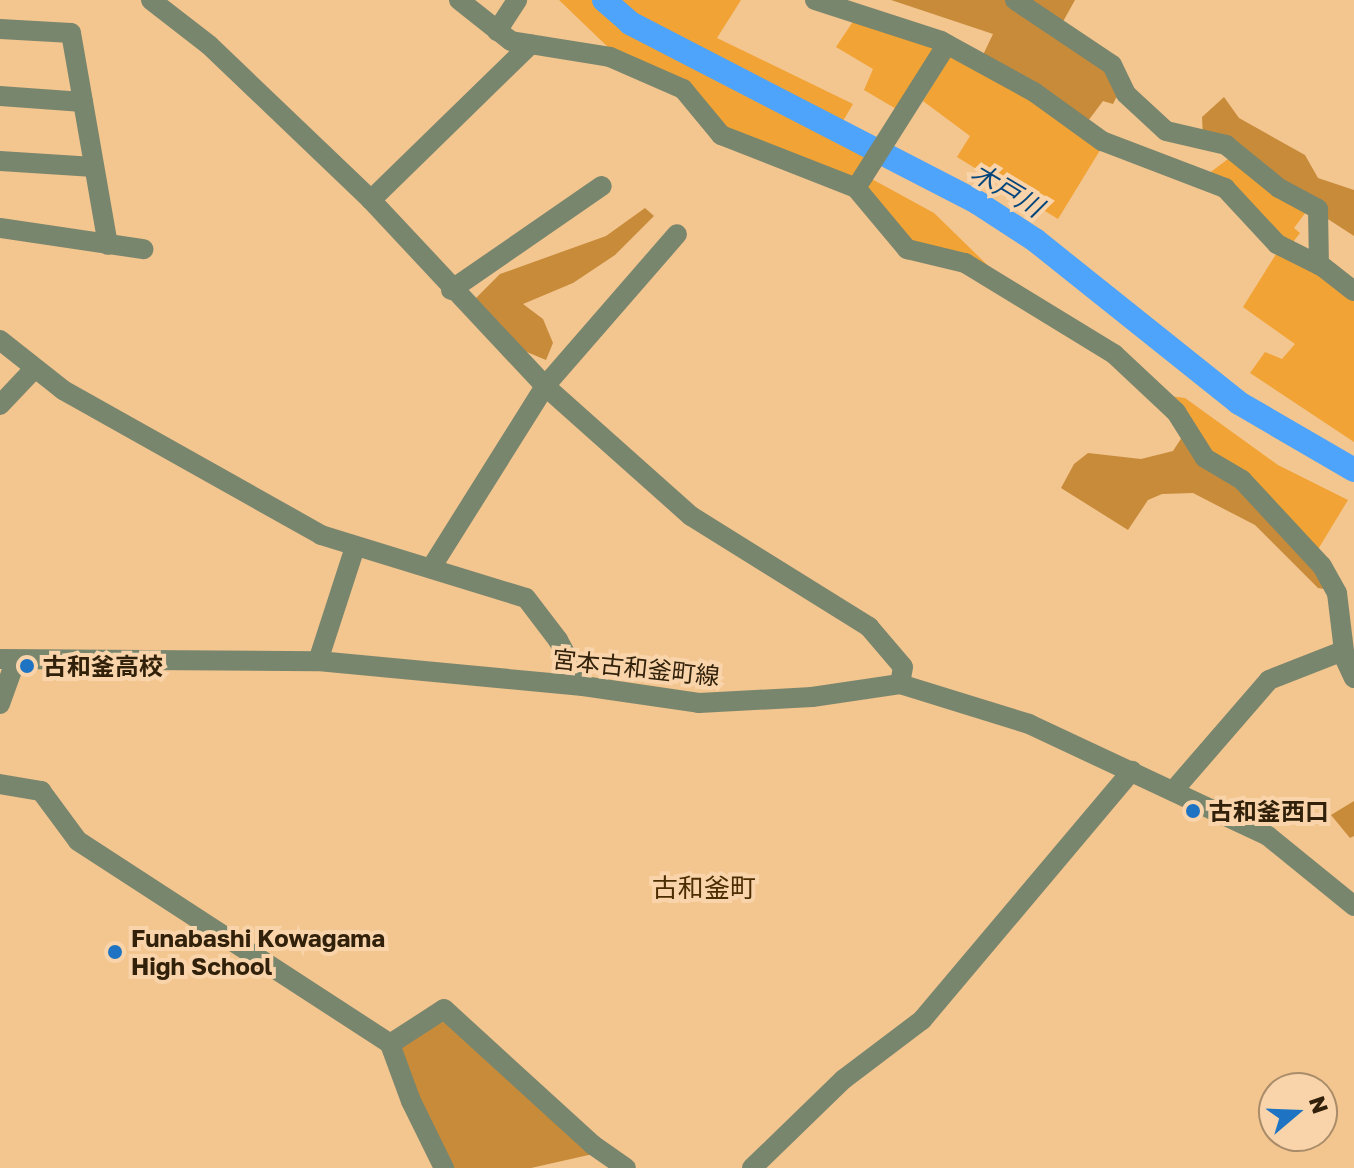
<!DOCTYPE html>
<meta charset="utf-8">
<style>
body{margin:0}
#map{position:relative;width:1354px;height:1168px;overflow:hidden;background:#f3c58f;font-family:"Golos Text","Noto Sans JP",sans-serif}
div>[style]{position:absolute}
.green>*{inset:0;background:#f1a335}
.forest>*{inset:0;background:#c88b3a}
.river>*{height:24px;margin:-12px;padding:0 12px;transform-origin:12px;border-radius:12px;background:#4ea4fa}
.minor>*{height:20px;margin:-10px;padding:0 10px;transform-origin:10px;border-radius:10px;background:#79866e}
.dots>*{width:22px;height:22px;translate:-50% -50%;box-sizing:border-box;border:4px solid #f9d4aa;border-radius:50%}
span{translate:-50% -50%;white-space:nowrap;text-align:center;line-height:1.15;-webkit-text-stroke:8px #f9d4aa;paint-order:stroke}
.poi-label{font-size:24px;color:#32210a;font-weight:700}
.left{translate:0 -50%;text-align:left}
.street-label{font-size:24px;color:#32210a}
.water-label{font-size:26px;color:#04457b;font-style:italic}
.neighbourhood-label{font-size:26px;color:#4b2d01}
.north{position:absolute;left:1258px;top:1072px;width:80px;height:80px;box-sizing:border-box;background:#f9d4aa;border:2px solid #a98c6a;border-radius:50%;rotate:71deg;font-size:22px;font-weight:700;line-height:32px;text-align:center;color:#32210a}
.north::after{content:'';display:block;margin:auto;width:28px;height:36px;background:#1e74c2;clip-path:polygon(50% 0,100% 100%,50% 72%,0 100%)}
</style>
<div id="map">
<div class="green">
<i style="clip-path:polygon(559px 0,598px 0,628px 26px,873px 152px,855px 179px,747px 140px,611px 50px)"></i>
<i style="clip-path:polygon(610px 0,741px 0,717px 38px,853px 104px,840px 126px,632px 19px)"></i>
<i style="clip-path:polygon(856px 17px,939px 44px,898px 110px,864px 90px,873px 69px,836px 47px)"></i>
<i style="clip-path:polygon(953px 52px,1032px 95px,1102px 147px,1058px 219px,957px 157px,970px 136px,923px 101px)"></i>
<i style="clip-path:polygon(1232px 156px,1309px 208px,1294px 228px,1300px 233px,1290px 246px,1208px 174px)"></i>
<i style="clip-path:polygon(870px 178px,934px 213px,1011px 288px,910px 245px,864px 187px)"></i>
<i style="clip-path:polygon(1278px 251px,1320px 273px,1354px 300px,1354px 442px,1250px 373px,1265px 352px,1282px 359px,1295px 344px,1243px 307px)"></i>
<i style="clip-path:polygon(1169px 396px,1185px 398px,1278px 465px,1348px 500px,1317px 551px,1208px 452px)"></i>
</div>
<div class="forest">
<i style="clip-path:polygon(891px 0,1075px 0,1060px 27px,1095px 56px,1120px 90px,1113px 104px,1103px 101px,1088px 121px,983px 55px,993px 34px)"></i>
<i style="clip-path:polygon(1224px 97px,1239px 118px,1305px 155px,1318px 178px,1354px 190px,1354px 236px,1203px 138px,1202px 117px)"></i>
<i style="clip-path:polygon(645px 208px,654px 216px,615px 255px,573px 283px,523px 304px,543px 319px,553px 343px,546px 360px,522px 350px,475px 299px,500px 274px,606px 236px)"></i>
<i style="clip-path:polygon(1184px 434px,1308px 555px,1330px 590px,1318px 588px,1255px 525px,1193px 493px,1162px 494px,1148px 500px,1128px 530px,1061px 488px,1074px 464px,1088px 453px,1141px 459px,1173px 451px)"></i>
<i style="clip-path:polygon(1354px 801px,1354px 836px,1350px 838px,1331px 815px)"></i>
<i style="clip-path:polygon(444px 1016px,593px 1154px,531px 1168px,449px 1168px,395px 1049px)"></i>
</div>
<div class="river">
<i style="left:604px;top:0;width:35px;rotate:41deg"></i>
<i style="left:630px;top:23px;width:392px;rotate:27.3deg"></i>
<i style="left:978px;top:203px;width:68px;rotate:33deg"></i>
<i style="left:1035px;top:240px;width:261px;rotate:38.6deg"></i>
<i style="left:1239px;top:403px;width:133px;rotate:30.2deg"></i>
</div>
<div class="minor">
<i style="left:151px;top:0;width:73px;rotate:37.8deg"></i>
<i style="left:209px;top:45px;width:224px;rotate:43.7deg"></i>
<i style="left:371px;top:200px;width:255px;rotate:46.9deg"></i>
<i style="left:545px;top:386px;width:195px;rotate:41.7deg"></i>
<i style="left:691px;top:516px;width:210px;rotate:31.9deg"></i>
<i style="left:869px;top:627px;width:52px;rotate:49.6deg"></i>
<i style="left:903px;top:667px;width:17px;rotate:100deg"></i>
<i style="left:459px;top:0;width:66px;rotate:38.3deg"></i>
<i style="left:511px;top:41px;width:100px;rotate:9.2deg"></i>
<i style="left:610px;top:57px;width:80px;rotate:23.7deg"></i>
<i style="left:683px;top:89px;width:60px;rotate:50.4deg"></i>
<i style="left:721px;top:135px;width:145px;rotate:21.4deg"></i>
<i style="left:856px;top:188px;width:80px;rotate:50.1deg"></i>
<i style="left:907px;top:249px;width:60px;rotate:13.6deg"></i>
<i style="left:965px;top:263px;width:175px;rotate:31.4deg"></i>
<i style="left:1114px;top:354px;width:85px;rotate:43.1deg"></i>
<i style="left:1176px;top:412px;width:54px;rotate:57.8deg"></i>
<i style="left:1205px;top:458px;width:43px;rotate:30.7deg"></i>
<i style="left:1242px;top:480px;width:117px;rotate:47.1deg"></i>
<i style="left:1322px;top:566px;width:31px;rotate:61deg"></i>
<i style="left:1337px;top:593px;width:66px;rotate:83.1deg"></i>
<i style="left:1345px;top:659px;width:21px;rotate:65deg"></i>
<i style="left:815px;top:0;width:133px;rotate:18deg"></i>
<i style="left:941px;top:41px;width:106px;rotate:28.7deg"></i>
<i style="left:1034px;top:92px;width:84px;rotate:35.8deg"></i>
<i style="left:1102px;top:141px;width:132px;rotate:20.9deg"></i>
<i style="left:1225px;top:188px;width:76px;rotate:47.1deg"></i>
<i style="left:1277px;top:244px;width:51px;rotate:26.6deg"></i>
<i style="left:1323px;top:267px;width:39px;rotate:38deg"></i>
<i style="left:1015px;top:0;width:117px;rotate:33.8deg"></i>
<i style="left:1112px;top:65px;width:32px;rotate:64deg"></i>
<i style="left:1126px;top:94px;width:54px;rotate:42.8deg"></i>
<i style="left:1166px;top:131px;width:62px;rotate:13.1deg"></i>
<i style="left:1226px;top:145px;width:68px;rotate:39.1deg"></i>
<i style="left:1279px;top:188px;width:44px;rotate:28.3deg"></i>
<i style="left:1318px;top:209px;width:56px;rotate:89deg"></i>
<i style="left:0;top:29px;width:71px;rotate:3.2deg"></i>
<i style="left:71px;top:33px;width:215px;rotate:80.1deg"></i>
<i style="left:497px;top:31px;width:37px;rotate:-57deg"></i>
<i style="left:0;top:96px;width:83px;rotate:4.1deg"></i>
<i style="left:0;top:161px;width:94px;rotate:3.7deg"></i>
<i style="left:856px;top:188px;width:170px;rotate:-57.7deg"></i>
<i style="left:371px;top:200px;width:223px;rotate:-44.3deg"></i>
<i style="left:0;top:228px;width:145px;rotate:8.4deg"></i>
<i style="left:451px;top:290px;width:183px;rotate:-34.6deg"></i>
<i style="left:0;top:340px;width:80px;rotate:38.4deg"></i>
<i style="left:63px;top:390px;width:296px;rotate:29.3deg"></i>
<i style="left:321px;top:535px;width:214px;rotate:17.1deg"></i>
<i style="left:526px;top:598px;width:53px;rotate:52.7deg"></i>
<i style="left:558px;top:640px;width:52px;rotate:61.5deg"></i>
<i style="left:0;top:405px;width:50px;rotate:-46.6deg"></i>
<i style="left:431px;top:568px;width:215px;rotate:-57.9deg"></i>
<i style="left:545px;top:386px;width:201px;rotate:-49deg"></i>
<i style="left:0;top:659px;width:318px;rotate:0.4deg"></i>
<i style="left:318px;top:661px;width:266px;rotate:5.4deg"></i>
<i style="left:583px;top:686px;width:117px;rotate:8.3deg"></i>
<i style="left:699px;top:703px;width:113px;rotate:-3deg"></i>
<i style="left:812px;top:697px;width:89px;rotate:-8.4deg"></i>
<i style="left:900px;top:684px;width:135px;rotate:17.2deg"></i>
<i style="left:1029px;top:724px;width:264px;rotate:25.1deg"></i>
<i style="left:1268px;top:836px;width:111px;rotate:39.1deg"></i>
<i style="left:318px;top:661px;width:120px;rotate:-72deg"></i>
<i style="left:0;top:704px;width:45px;rotate:-70.3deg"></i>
<i style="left:0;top:784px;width:42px;rotate:9.7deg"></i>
<i style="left:41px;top:791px;width:62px;rotate:53.5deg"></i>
<i style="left:78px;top:841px;width:372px;rotate:33deg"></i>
<i style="left:390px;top:1044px;width:61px;rotate:69.8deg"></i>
<i style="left:411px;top:1101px;width:75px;rotate:63.8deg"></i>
<i style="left:1173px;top:791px;width:147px;rotate:-49.1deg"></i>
<i style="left:1269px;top:680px;width:79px;rotate:-21.4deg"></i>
<i style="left:390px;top:1044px;width:64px;rotate:-32.9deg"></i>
<i style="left:444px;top:1009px;width:202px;rotate:42.4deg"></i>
<i style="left:593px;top:1145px;width:40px;rotate:34.9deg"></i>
<i style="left:752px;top:1168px;width:128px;rotate:-44.1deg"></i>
<i style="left:844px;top:1079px;width:98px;rotate:-37.1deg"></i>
<i style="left:922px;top:1020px;width:326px;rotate:-49.9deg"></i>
</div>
<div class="dots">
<i style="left:27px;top:666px;background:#1e74c2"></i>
<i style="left:1193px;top:811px;background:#1e74c2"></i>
<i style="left:115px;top:952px;background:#1e74c2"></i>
</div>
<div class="poi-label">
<span class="left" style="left:43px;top:666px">古和釜高校</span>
<span class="left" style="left:1209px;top:811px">古和釜西口</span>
<span class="left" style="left:131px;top:952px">Funabashi Kowagama<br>High School</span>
</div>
<div class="street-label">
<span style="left:636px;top:667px;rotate:6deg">宮本古和釜町線</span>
</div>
<div class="water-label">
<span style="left:1007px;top:190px;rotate:31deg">木戸川</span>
</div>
<div class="neighbourhood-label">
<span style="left:704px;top:888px">古和釜町</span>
</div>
<div class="north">N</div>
</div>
